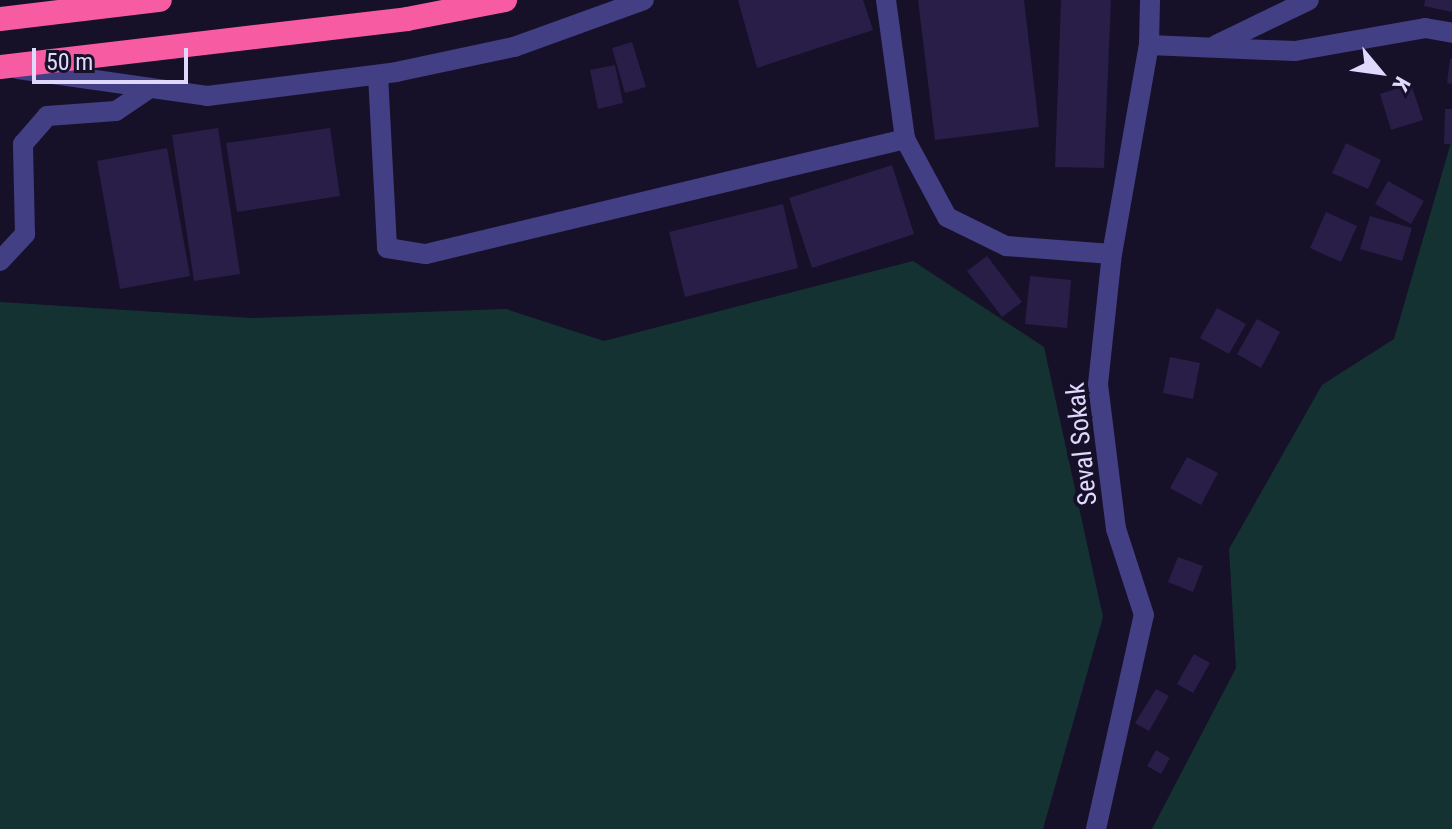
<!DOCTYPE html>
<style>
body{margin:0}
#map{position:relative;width:1452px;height:829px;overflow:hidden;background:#161128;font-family:"Roboto Condensed",sans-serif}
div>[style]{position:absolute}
.green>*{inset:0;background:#153232}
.building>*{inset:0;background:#281e48}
.minor>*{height:20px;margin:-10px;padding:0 10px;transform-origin:10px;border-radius:10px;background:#433f85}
.highway>*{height:24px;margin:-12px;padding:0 12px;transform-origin:12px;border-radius:12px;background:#f75ba1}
span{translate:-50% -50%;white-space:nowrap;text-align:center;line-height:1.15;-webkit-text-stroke:8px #161128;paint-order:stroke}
.street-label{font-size:26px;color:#dfdafd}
.north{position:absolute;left:1340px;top:32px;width:80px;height:80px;-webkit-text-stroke:6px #161128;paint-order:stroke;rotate:119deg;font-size:22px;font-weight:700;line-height:32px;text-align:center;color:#dfdafd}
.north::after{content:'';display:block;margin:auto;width:28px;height:36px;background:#dfdafd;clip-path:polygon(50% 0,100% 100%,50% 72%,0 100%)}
.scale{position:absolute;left:32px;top:48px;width:156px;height:36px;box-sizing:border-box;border:4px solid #dfdafd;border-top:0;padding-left:10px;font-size:24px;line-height:28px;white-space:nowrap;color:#dfdafd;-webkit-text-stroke:6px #161128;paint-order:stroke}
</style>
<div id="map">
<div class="green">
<i style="clip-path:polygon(1452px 139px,1452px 829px,1152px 829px,1236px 668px,1229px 549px,1322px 385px,1394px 339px)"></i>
<i style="clip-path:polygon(913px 261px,1044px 347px,1103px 617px,1043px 829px,0 829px,0 302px,251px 318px,506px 309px,604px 341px)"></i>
</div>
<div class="building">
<i style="clip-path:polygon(738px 0,863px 0,873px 30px,757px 68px)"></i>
<i style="clip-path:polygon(918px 0,1024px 0,1039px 127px,935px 140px)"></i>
<i style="clip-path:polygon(1061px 0,1111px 0,1104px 168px,1055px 167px)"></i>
<i style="clip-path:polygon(1425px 0,1452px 0,1452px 12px,1424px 6px)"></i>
<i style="clip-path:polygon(632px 42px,646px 87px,625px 93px,612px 48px)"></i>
<i style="clip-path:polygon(1450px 59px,1452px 59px,1452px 84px,1447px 83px)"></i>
<i style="clip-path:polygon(615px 65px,623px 103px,598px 109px,590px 70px)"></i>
<i style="clip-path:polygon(1411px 84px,1423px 120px,1391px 130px,1380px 94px)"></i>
<i style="clip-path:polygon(1445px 109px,1452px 109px,1452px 144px,1444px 144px)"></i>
<i style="clip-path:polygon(218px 128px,240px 274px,194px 281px,172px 135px)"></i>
<i style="clip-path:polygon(330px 128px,340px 196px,237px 212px,226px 143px)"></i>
<i style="clip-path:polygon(1346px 143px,1381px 160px,1368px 189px,1332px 173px)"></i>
<i style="clip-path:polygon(167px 148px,190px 276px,120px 289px,97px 161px)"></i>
<i style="clip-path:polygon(892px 165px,914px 234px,812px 268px,789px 198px)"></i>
<i style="clip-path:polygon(1388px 181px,1424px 201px,1411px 224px,1375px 204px)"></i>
<i style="clip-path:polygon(783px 204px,798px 268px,685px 297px,669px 232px)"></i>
<i style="clip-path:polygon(1326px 212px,1357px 226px,1341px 262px,1310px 248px)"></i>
<i style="clip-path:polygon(1370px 216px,1412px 228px,1402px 261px,1360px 249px)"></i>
<i style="clip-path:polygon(987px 256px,1022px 302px,1002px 317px,967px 271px)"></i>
<i style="clip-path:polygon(1030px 276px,1071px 280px,1067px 328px,1025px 324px)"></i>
<i style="clip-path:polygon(1217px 308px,1246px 324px,1229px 354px,1200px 338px)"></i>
<i style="clip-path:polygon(1257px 319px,1280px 332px,1261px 368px,1237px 354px)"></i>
<i style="clip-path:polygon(1170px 357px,1200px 363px,1193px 399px,1163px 393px)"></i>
<i style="clip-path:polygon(1187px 457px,1218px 473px,1201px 505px,1170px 488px)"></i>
<i style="clip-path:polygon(1178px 557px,1203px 566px,1193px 592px,1168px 582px)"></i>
<i style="clip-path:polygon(1194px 654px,1210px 663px,1193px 693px,1177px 684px)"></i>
<i style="clip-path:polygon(1156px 689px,1169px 696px,1149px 731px,1135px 723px)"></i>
<i style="clip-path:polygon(1156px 750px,1170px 758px,1161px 774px,1147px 766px)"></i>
</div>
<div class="minor">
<i style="left:886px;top:0;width:140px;rotate:82.2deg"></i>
<i style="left:905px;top:139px;width:89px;rotate:61.7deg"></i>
<i style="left:947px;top:217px;width:66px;rotate:26.2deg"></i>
<i style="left:1006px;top:246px;width:106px;rotate:4.3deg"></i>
<i style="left:1149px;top:45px;width:146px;rotate:2.4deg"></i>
<i style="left:1295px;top:51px;width:132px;rotate:-10deg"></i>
<i style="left:1425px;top:28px;width:27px;rotate:10deg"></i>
<i style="left:1216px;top:45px;width:103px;rotate:-25.8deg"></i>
<i style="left:18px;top:69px;width:191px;rotate:8.1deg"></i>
<i style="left:207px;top:96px;width:191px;rotate:-7.2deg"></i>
<i style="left:396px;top:72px;width:121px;rotate:-12deg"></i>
<i style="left:514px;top:47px;width:138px;rotate:-19.9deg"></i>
<i style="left:378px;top:75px;width:173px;rotate:87deg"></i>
<i style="left:387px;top:248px;width:39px;rotate:9deg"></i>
<i style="left:426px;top:254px;width:493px;rotate:-13.5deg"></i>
<i style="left:0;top:261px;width:37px;rotate:-47deg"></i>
<i style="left:25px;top:234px;width:90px;rotate:-91.3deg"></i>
<i style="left:23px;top:144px;width:37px;rotate:-49deg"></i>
<i style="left:47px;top:116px;width:69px;rotate:-4.1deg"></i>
<i style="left:116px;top:111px;width:37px;rotate:-34deg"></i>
<i style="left:1096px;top:829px;width:219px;rotate:-77.4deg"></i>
<i style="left:1144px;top:615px;width:90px;rotate:-108deg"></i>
<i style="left:1116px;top:529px;width:146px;rotate:-97.1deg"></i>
<i style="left:1098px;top:384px;width:131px;rotate:-83.9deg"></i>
<i style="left:1112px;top:254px;width:212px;rotate:-80deg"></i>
<i style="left:1149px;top:45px;width:45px;rotate:-88.7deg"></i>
</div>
<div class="highway">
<i style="left:0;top:19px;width:161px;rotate:-6.8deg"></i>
<i style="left:0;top:67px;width:410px;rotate:-6.7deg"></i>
<i style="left:407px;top:19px;width:100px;rotate:-11deg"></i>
</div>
<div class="street-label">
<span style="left:1082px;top:444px;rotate:-96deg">Seval Sokak</span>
</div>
<div class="north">K</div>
<div class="scale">50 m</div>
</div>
